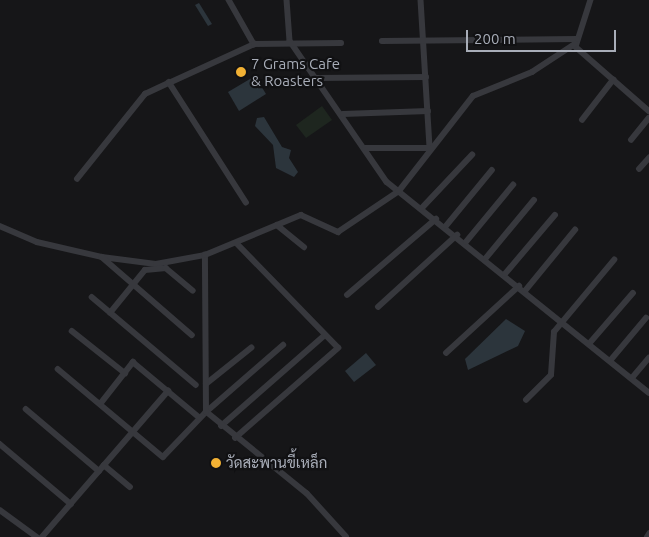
<!DOCTYPE html>
<meta charset="utf-8">
<style>
body{margin:0}
#map{position:relative;width:649px;height:537px;overflow:hidden;background:#161618;font-family:Ubuntu,Sarabun,sans-serif}
div>[style]{position:absolute}
.green>*{inset:0;background:#1e261f}
.water>*{inset:0;background:#2c353c}
.street>*{height:5.5px;margin:-2.75px;padding:0 2.75px;transform-origin:2.75px;border-radius:2.75px;background:#37383d}
.dots>*{width:14px;height:14px;translate:-50% -50%;box-sizing:border-box;border:2px solid #111113;border-radius:50%}
span{translate:-50% -50%;white-space:nowrap;text-align:center;line-height:1.15;-webkit-text-stroke:4.5px #111113;paint-order:stroke}
.poi-label{font-size:15px;color:#a8adb8}
.left{translate:0 -50%;text-align:left}
.scale{position:absolute;left:466px;top:30px;width:150px;height:22px;box-sizing:border-box;border:2px solid #a8adb8;border-top:0;padding-left:6px;font-size:15px;line-height:18px;white-space:nowrap;color:#a8adb8;-webkit-text-stroke:4px #111113;paint-order:stroke}
</style>
<div id="map">
<div class="green">
<i style="clip-path:polygon(322px 106px,332px 120px,306px 138px,296px 125px)"></i>
</div>
<div class="water">
<i style="clip-path:polygon(199px 3px,212px 24px,208px 26px,195px 5px)"></i>
<i style="clip-path:polygon(255px 76px,266px 94px,239px 111px,228px 92px)"></i>
<i style="clip-path:polygon(264px 117px,282px 147px,291px 150px,289px 158px,298px 172px,294px 177px,276px 168px,273px 145px,255px 126px,257px 118px)"></i>
<i style="clip-path:polygon(506px 319px,525px 331px,518px 346px,468px 370px,465px 359px)"></i>
<i style="clip-path:polygon(366px 353px,376px 365px,354px 382px,345px 371px)"></i>
</div>
<div class="street">
<i style="left:229px;top:0;width:51px;rotate:60.4deg"></i>
<i style="left:287px;top:0;width:41px;rotate:85.8deg"></i>
<i style="left:290px;top:41px;width:171px;rotate:55.5deg"></i>
<i style="left:387px;top:182px;width:336px;rotate:38.8deg"></i>
<i style="left:421px;top:0;width:148px;rotate:86.5deg"></i>
<i style="left:591px;top:0;width:49px;rotate:107.7deg"></i>
<i style="left:576px;top:47px;width:97px;rotate:41.2deg"></i>
<i style="left:382px;top:41px;width:195px;rotate:-0.6deg"></i>
<i style="left:317px;top:78px;width:109px;rotate:-0.5deg"></i>
<i style="left:343px;top:114px;width:85px;rotate:-2deg"></i>
<i style="left:582px;top:120px;width:51px;rotate:-52.2deg"></i>
<i style="left:631px;top:140px;width:28px;rotate:-51deg"></i>
<i style="left:365px;top:148px;width:65px"></i>
<i style="left:639px;top:169px;width:15px;rotate:-48deg"></i>
<i style="left:77px;top:179px;width:109px;rotate:-51.3deg"></i>
<i style="left:145px;top:94px;width:26px;rotate:-25deg"></i>
<i style="left:246px;top:203px;width:143px;rotate:-122.7deg"></i>
<i style="left:169px;top:83px;width:94px;rotate:-24.6deg"></i>
<i style="left:254px;top:44px;width:87px;rotate:-0.7deg"></i>
<i style="left:422px;top:208px;width:73px;rotate:-46.7deg"></i>
<i style="left:277px;top:225px;width:35px;rotate:39deg"></i>
<i style="left:0;top:226px;width:40px;rotate:23.4deg"></i>
<i style="left:37px;top:242px;width:67px;rotate:13deg"></i>
<i style="left:102px;top:257px;width:54px;rotate:7.4deg"></i>
<i style="left:156px;top:264px;width:50px;rotate:-10.4deg"></i>
<i style="left:446px;top:226px;width:72px;rotate:-50.6deg"></i>
<i style="left:466px;top:242px;width:74px;rotate:-50.5deg"></i>
<i style="left:102px;top:257px;width:119px;rotate:40.9deg"></i>
<i style="left:486px;top:258px;width:75px;rotate:-50.4deg"></i>
<i style="left:505px;top:274px;width:77px;rotate:-49.7deg"></i>
<i style="left:525px;top:291px;width:79px;rotate:-50.7deg"></i>
<i style="left:347px;top:295px;width:117px;rotate:-40.5deg"></i>
<i style="left:92px;top:297px;width:136px;rotate:40.2deg"></i>
<i style="left:378px;top:307px;width:107px;rotate:-42.3deg"></i>
<i style="left:110px;top:313px;width:55px;rotate:-50.9deg"></i>
<i style="left:145px;top:270px;width:21px;rotate:-5deg"></i>
<i style="left:166px;top:268px;width:35px;rotate:40deg"></i>
<i style="left:72px;top:331px;width:68px;rotate:38.4deg"></i>
<i style="left:589px;top:344px;width:67px;rotate:-49.2deg"></i>
<i style="left:446px;top:353px;width:99px;rotate:-42.5deg"></i>
<i style="left:610px;top:361px;width:56px;rotate:-50.1deg"></i>
<i style="left:58px;top:369px;width:137px;rotate:40deg"></i>
<i style="left:163px;top:457px;width:62px;rotate:-46.3deg"></i>
<i style="left:206px;top:412px;width:102px;rotate:-41deg"></i>
<i style="left:632px;top:378px;width:26px;rotate:-50deg"></i>
<i style="left:206px;top:384px;width:58px;rotate:-38.7deg"></i>
<i style="left:526px;top:400px;width:35px;rotate:-45deg"></i>
<i style="left:551px;top:375px;width:43px;rotate:-86deg"></i>
<i style="left:554px;top:332px;width:94px;rotate:-50.2deg"></i>
<i style="left:101px;top:403px;width:52px;rotate:-52deg"></i>
<i style="left:133px;top:362px;width:87px;rotate:39.9deg"></i>
<i style="left:26px;top:409px;width:96px;rotate:40.3deg"></i>
<i style="left:221px;top:426px;width:138px;rotate:-41.2deg"></i>
<i style="left:235px;top:438px;width:137px;rotate:-41.1deg"></i>
<i style="left:338px;top:348px;width:145px;rotate:-134.2deg"></i>
<i style="left:0;top:444px;width:93px;rotate:40.2deg"></i>
<i style="left:104px;top:465px;width:34px;rotate:40deg"></i>
<i style="left:0;top:510px;width:46px;rotate:36.1deg"></i>
<i style="left:42px;top:537px;width:193px;rotate:-49.2deg"></i>
<i style="left:346px;top:537px;width:58px;rotate:-132.2deg"></i>
<i style="left:307px;top:494px;width:130px;rotate:-140.9deg"></i>
<i style="left:206px;top:412px;width:157px;rotate:-90.4deg"></i>
<i style="left:205px;top:255px;width:104px;rotate:-22.6deg"></i>
<i style="left:301px;top:215px;width:41px;rotate:24.7deg"></i>
<i style="left:338px;top:232px;width:73px;rotate:-33.9deg"></i>
<i style="left:399px;top:191px;width:120px;rotate:-52.1deg"></i>
<i style="left:473px;top:96px;width:64px;rotate:-22.1deg"></i>
<i style="left:532px;top:72px;width:51px;rotate:-33.1deg"></i>
<i style="left:647px;top:537px;width:4px;rotate:-56deg"></i>
</div>
<div class="dots">
<i style="left:241px;top:72px;background:#f2b134"></i>
<i style="left:216px;top:463px;background:#f2b134"></i>
</div>
<div class="poi-label">
<span class="left" style="left:251px;top:72px">7 Grams Cafe<br>&amp; Roasters</span>
<span class="left" style="left:226px;top:463px">วัดสะพานขี้เหล็ก</span>
</div>
<div class="scale">200 m</div>
</div>
